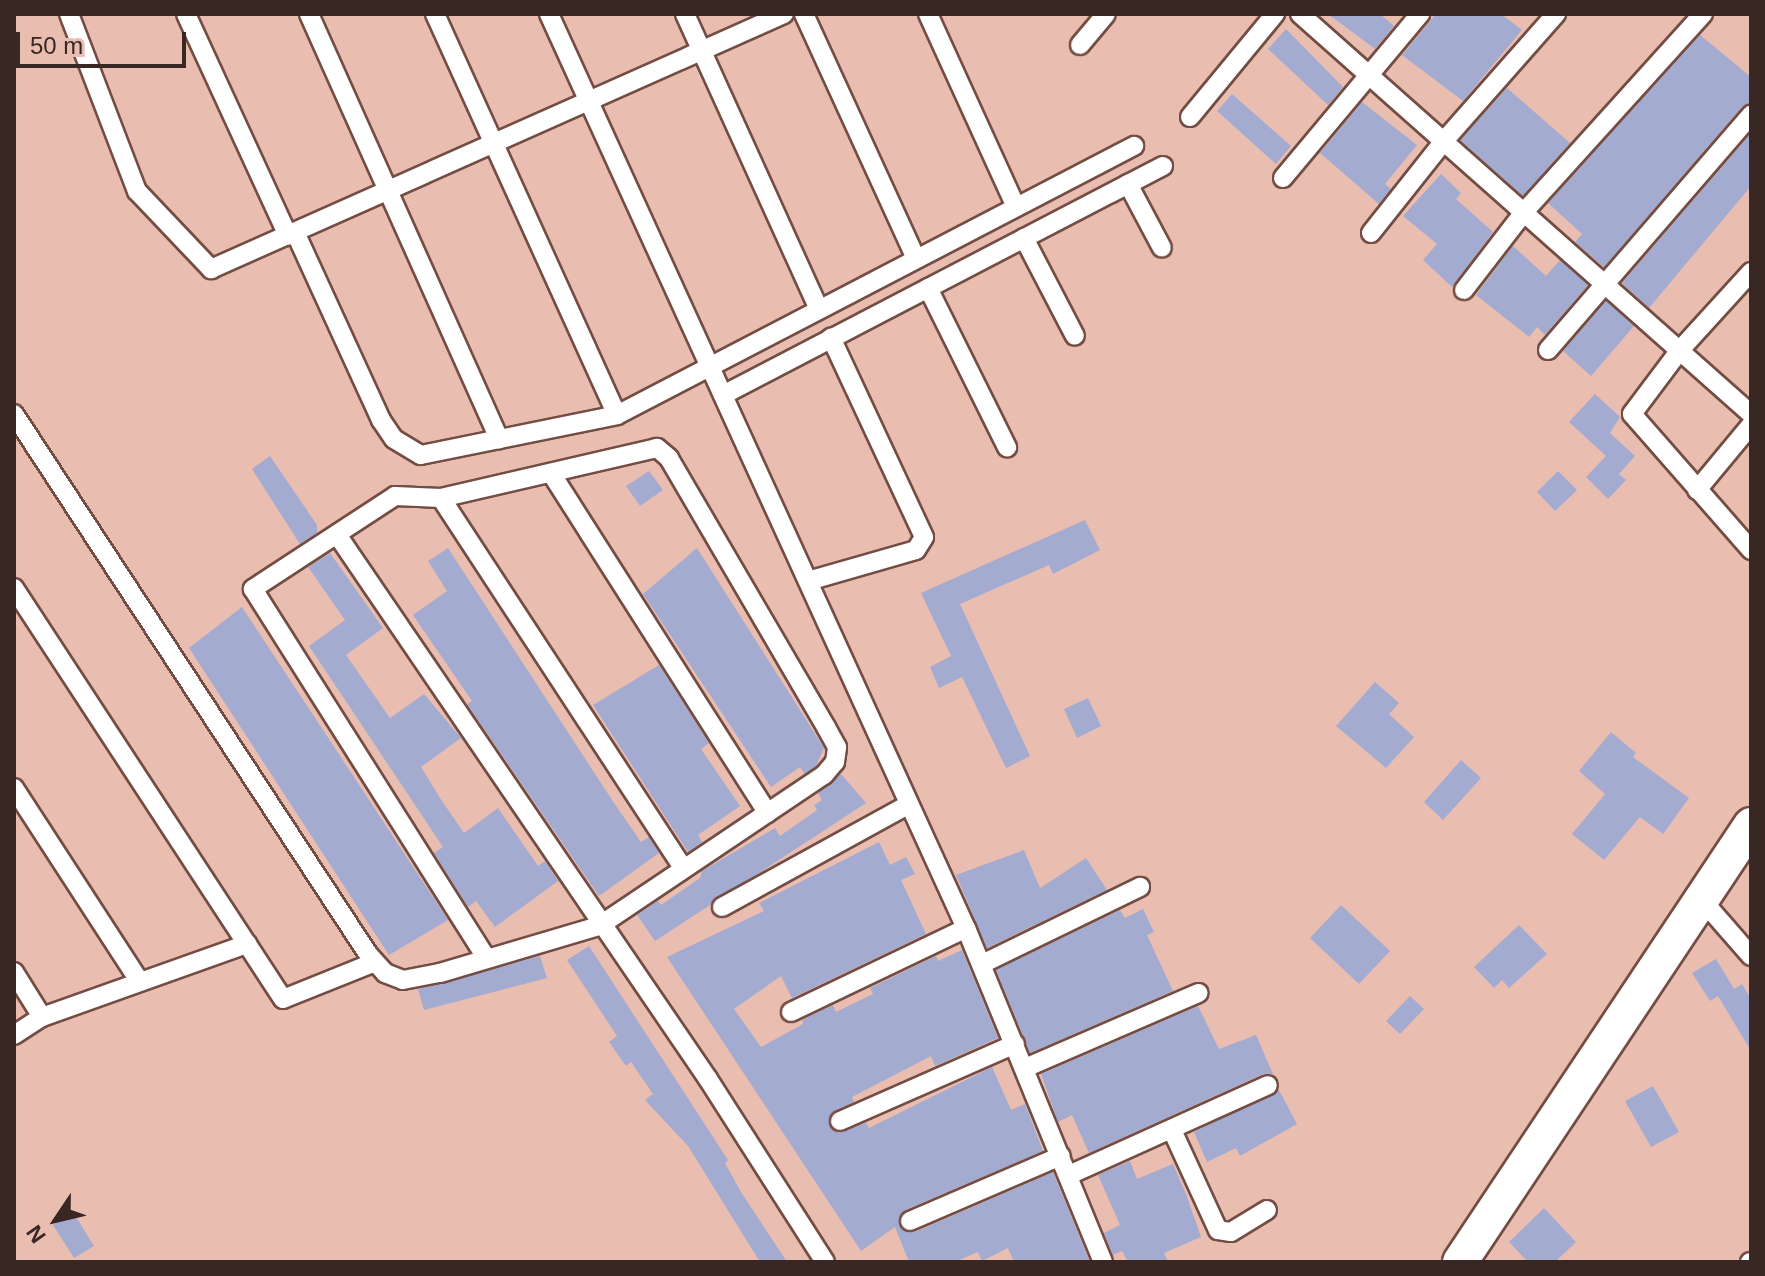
<!DOCTYPE html>
<style>
body{margin:0}
#map{position:relative;width:1765px;height:1276px;overflow:hidden;background:#eabdb1;font-family:Arial,sans-serif}
div>[style]{position:absolute}
.building>*{inset:0;background:#a3abd0}
.roads{filter:drop-shadow(2px 0 #734d43) drop-shadow(-2px 0 #734d43) drop-shadow(0 2px #734d43) drop-shadow(0 -2px #734d43)}
.street>*{height:18px;margin:-9px;padding:0 9px;transform-origin:9px;border-radius:9px;background:#fff}
.highway>*{height:34px;margin:-17px;padding:0 17px;transform-origin:17px;border-radius:17px;background:#fff}
span{translate:-50% -50%;white-space:nowrap;text-align:center;line-height:1.15;-webkit-text-stroke:7px #eabdb1;paint-order:stroke}
.frame{position:absolute;inset:0;border:16px solid #392723;pointer-events:none}
.north{position:absolute;left:16px;top:1180px;width:80px;height:80px;-webkit-text-stroke:6px #eabdb1;paint-order:stroke;rotate:235deg;font-size:22px;font-weight:700;line-height:32px;text-align:center;color:#392723}
.north::after{content:'';display:block;margin:auto;width:28px;height:36px;background:#392723;clip-path:polygon(50% 0,100% 100%,50% 72%,0 100%)}
.scale{position:absolute;left:16px;top:32px;width:170px;height:36px;box-sizing:border-box;border:4px solid #392723;border-top:0;padding-left:10px;font-size:24px;line-height:28px;white-space:nowrap;color:#392723;-webkit-text-stroke:6px #eabdb1;paint-order:stroke}
</style>
<div id="map">
<div class="building">
<i style="clip-path:polygon(1328px 14px,1380px 14px,1394px 26px,1375px 49px)"></i>
<i style="clip-path:polygon(1436px 14px,1501px 14px,1522px 30px,1463px 101px,1402px 55px)"></i>
<i style="clip-path:polygon(1286px 29px,1343px 87px,1328px 105px,1268px 49px)"></i>
<i style="clip-path:polygon(1700px 35px,1751px 77px,1751px 103px,1742px 107px,1604px 267px,1575px 242px,1582px 234px,1548px 203px)"></i>
<i style="clip-path:polygon(1507px 88px,1570px 143px,1523px 196px,1460px 140px)"></i>
<i style="clip-path:polygon(1232px 94px,1291px 146px,1276px 164px,1217px 111px)"></i>
<i style="clip-path:polygon(1362px 102px,1417px 145px,1385px 184px,1391px 189px,1379px 204px,1320px 153px)"></i>
<i style="clip-path:polygon(1751px 133px,1751px 186px,1649px 308px,1622px 283px)"></i>
<i style="clip-path:polygon(1441px 174px,1461px 193px,1456px 199px,1493px 232px,1452px 287px,1423px 260px,1437px 244px,1403px 216px)"></i>
<i style="clip-path:polygon(1513px 246px,1546px 276px,1560px 260px,1588px 285px,1545px 335px,1537px 327px,1529px 337px,1476px 295px)"></i>
<i style="clip-path:polygon(1606px 301px,1634px 326px,1591px 376px,1563px 351px)"></i>
<i style="clip-path:polygon(1595px 394px,1620px 417px,1610px 433px,1635px 456px,1619px 474px,1626px 480px,1608px 499px,1586px 477px,1606px 456px,1569px 422px)"></i>
<i style="clip-path:polygon(270px 456px,317px 525px,317px 533px,300px 544px,252px 469px)"></i>
<i style="clip-path:polygon(649px 471px,663px 490px,640px 506px,626px 486px)"></i>
<i style="clip-path:polygon(1558px 471px,1577px 490px,1555px 511px,1537px 492px)"></i>
<i style="clip-path:polygon(1085px 520px,1100px 550px,1053px 574px,1049px 565px,960px 604px,1030px 756px,1006px 768px,962px 677px,939px 688px,930px 667px,951px 656px,921px 593px)"></i>
<i style="clip-path:polygon(448px 548px,614px 803px,641px 842px,649px 837px,659px 853px,599px 896px,467px 704px,472px 701px,413px 615px,447px 591px,428px 561px)"></i>
<i style="clip-path:polygon(697px 548px,824px 748px,816px 766px,805px 774px,800px 767px,771px 787px,643px 594px)"></i>
<i style="clip-path:polygon(330px 553px,383px 628px,346px 655px,390px 718px,424px 694px,461px 738px,421px 767px,440px 798px,464px 833px,498px 808px,538px 866px,545px 861px,558px 881px,495px 927px,476px 901px,468px 907px,434px 853px,443px 847px,309px 646px,345px 620px,308px 567px)"></i>
<i style="clip-path:polygon(242px 607px,448px 920px,389px 955px,189px 648px)"></i>
<i style="clip-path:polygon(659px 665px,709px 743px,701px 749px,740px 806px,698px 835px,702px 842px,688px 852px,593px 705px)"></i>
<i style="clip-path:polygon(1375px 682px,1399px 703px,1389px 714px,1414px 737px,1386px 768px,1336px 726px)"></i>
<i style="clip-path:polygon(1088px 698px,1101px 726px,1077px 738px,1064px 709px)"></i>
<i style="clip-path:polygon(1611px 732px,1636px 753px,1633px 757px,1689px 798px,1663px 834px,1640px 817px,1604px 860px,1572px 834px,1605px 794px,1579px 771px)"></i>
<i style="clip-path:polygon(1461px 760px,1481px 778px,1443px 820px,1424px 802px)"></i>
<i style="clip-path:polygon(841px 774px,866px 803px,655px 941px,637px 915px,658px 901px,661px 905px,700px 878px,702px 871px,775px 828px,780px 836px,817px 810px,814px 805px,822px 800px,818px 793px)"></i>
<i style="clip-path:polygon(879px 842px,890px 865px,906px 857px,915px 874px,901px 880px,926px 934px,792px 998px,781px 976px,734px 1009px,761px 1047px,803px 1024px,802px 1020px,833px 1005px,836px 1012px,873px 994px,870px 988px,936px 956px,938px 961px,962px 950px,998px 1038px,935px 1066px,931px 1056px,852px 1097px,854px 1102px,831px 1113px,829px 1125px,839px 1133px,866px 1123px,869px 1128px,992px 1067px,1011px 1110px,1025px 1104px,1043px 1151px,905px 1210px,899px 1226px,915px 1232px,1053px 1172px,1090px 1262px,1014px 1262px,1008px 1248px,982px 1261px,978px 1252px,955px 1262px,909px 1262px,895px 1227px,861px 1251px,667px 957px,764px 911px,759px 903px)"></i>
<i style="clip-path:polygon(1024px 850px,1040px 888px,1086px 858px,1107px 890px,987px 948px,956px 875px)"></i>
<i style="clip-path:polygon(1341px 905px,1390px 951px,1359px 984px,1310px 938px)"></i>
<i style="clip-path:polygon(1143px 909px,1154px 932px,1147px 935px,1173px 991px,1030px 1053px,996px 970px,1120px 910px,1125px 918px)"></i>
<i style="clip-path:polygon(1519px 925px,1547px 954px,1509px 988px,1502px 980px,1494px 988px,1474px 967px)"></i>
<i style="clip-path:polygon(589px 946px,728px 1160px,725px 1163px,741px 1192px,787px 1262px,760px 1262px,688px 1146px,645px 1100px,653px 1094px,631px 1062px,626px 1066px,609px 1042px,617px 1036px,567px 960px)"></i>
<i style="clip-path:polygon(540px 956px,547px 978px,424px 1010px,418px 989px)"></i>
<i style="clip-path:polygon(1716px 959px,1734px 989px,1742px 984px,1751px 999px,1751px 1051px,1718px 996px,1710px 1001px,1692px 973px)"></i>
<i style="clip-path:polygon(1410px 996px,1424px 1009px,1400px 1034px,1386px 1021px)"></i>
<i style="clip-path:polygon(1198px 1006px,1219px 1049px,1256px 1035px,1273px 1074px,1263px 1074px,1089px 1153px,1072px 1115px,1058px 1122px,1041px 1074px)"></i>
<i style="clip-path:polygon(1653px 1086px,1679px 1132px,1651px 1147px,1625px 1101px)"></i>
<i style="clip-path:polygon(1279px 1090px,1297px 1124px,1240px 1156px,1236px 1148px,1207px 1162px,1194px 1132px)"></i>
<i style="clip-path:polygon(1130px 1161px,1137px 1179px,1173px 1164px,1186px 1194px,1201px 1237px,1164px 1253px,1168px 1262px,1128px 1262px,1122px 1251px,1113px 1255px,1104px 1233px,1120px 1225px,1098px 1175px)"></i>
<i style="clip-path:polygon(1544px 1208px,1576px 1242px,1555px 1262px,1528px 1262px,1509px 1242px)"></i>
<i style="clip-path:polygon(73px 1212px,94px 1246px,74px 1258px,53px 1225px)"></i>
</div>
<div class="roads">
<div class="street">
<i style="left:69px;top:14px;width:190px;rotate:69deg"></i>
<i style="left:137px;top:191px;width:108px;rotate:46.5deg"></i>
<i style="left:211px;top:269px;width:627px;rotate:-23.99deg"></i>
<i style="left:186px;top:14px;width:244px;rotate:65.3deg"></i>
<i style="left:309px;top:14px;width:466px;rotate:65.9deg"></i>
<i style="left:435px;top:14px;width:440px;rotate:65.6deg"></i>
<i style="left:549px;top:14px;width:1005px;rotate:65.48deg"></i>
<i style="left:966px;top:928px;width:361px;rotate:67.7deg"></i>
<i style="left:685px;top:14px;width:324px;rotate:65.6deg"></i>
<i style="left:804px;top:14px;width:269px;rotate:65.4deg"></i>
<i style="left:928px;top:14px;width:212px;rotate:65.5deg"></i>
<i style="left:1300px;top:14px;width:603px;rotate:41.57deg"></i>
<i style="left:1080px;top:45px;width:40px;rotate:-50deg"></i>
<i style="left:1190px;top:117px;width:134px;rotate:-50.5deg"></i>
<i style="left:1283px;top:178px;width:214px;rotate:-50.1deg"></i>
<i style="left:1128px;top:184px;width:72px;rotate:62deg"></i>
<i style="left:295px;top:232px;width:207px;rotate:65.4deg"></i>
<i style="left:381px;top:420px;width:23px;rotate:56deg"></i>
<i style="left:394px;top:439px;width:31px;rotate:31deg"></i>
<i style="left:421px;top:455px;width:200px;rotate:-11.5deg"></i>
<i style="left:617px;top:415px;width:583px;rotate:-27.49deg"></i>
<i style="left:1371px;top:233px;width:116px;rotate:-51.6deg"></i>
<i style="left:1443px;top:142px;width:171px;rotate:-48.6deg"></i>
<i style="left:1024px;top:238px;width:110px;rotate:62.5deg"></i>
<i style="left:1751px;top:272px;width:105px;rotate:132.3deg"></i>
<i style="left:1680px;top:350px;width:80px;rotate:126.9deg"></i>
<i style="left:1632px;top:414px;width:181px;rotate:48.8deg"></i>
<i style="left:928px;top:288px;width:178px;rotate:63.6deg"></i>
<i style="left:1464px;top:290px;width:98px;rotate:-52.4deg"></i>
<i style="left:1524px;top:212px;width:267px;rotate:-47.9deg"></i>
<i style="left:1548px;top:350px;width:311px;rotate:-49.2deg"></i>
<i style="left:723px;top:395px;width:496px;rotate:-27.5deg"></i>
<i style="left:14px;top:414px;width:646px;rotate:56.75deg"></i>
<i style="left:368px;top:954px;width:25px;rotate:48deg"></i>
<i style="left:385px;top:973px;width:19px;rotate:21deg"></i>
<i style="left:403px;top:980px;width:38px;rotate:-11deg"></i>
<i style="left:440px;top:973px;width:166px;rotate:-16.5deg"></i>
<i style="left:599px;top:926px;width:271px;rotate:-33.9deg"></i>
<i style="left:824px;top:775px;width:17px;rotate:-50deg"></i>
<i style="left:835px;top:762px;width:15px;rotate:-82deg"></i>
<i style="left:837px;top:747px;width:23px;rotate:-119deg"></i>
<i style="left:826px;top:727px;width:311px;rotate:-120.3deg"></i>
<i style="left:669px;top:458px;width:16px;rotate:-140deg"></i>
<i style="left:657px;top:448px;width:222px;rotate:167deg"></i>
<i style="left:441px;top:498px;width:46px;rotate:-177.5deg"></i>
<i style="left:395px;top:496px;width:170px;rotate:146.8deg"></i>
<i style="left:253px;top:589px;width:436px;rotate:57.7deg"></i>
<i style="left:551px;top:473px;width:403px;rotate:57.5deg"></i>
<i style="left:1697px;top:490px;width:85px;rotate:-50.3deg"></i>
<i style="left:441px;top:498px;width:443px;rotate:56.8deg"></i>
<i style="left:338px;top:536px;width:657px;rotate:55.73deg"></i>
<i style="left:708px;top:1079px;width:217px;rotate:57.4deg"></i>
<i style="left:808px;top:581px;width:112px;rotate:-16deg"></i>
<i style="left:916px;top:550px;width:15px;rotate:-58deg"></i>
<i style="left:924px;top:537px;width:220px;rotate:-115deg"></i>
<i style="left:14px;top:588px;width:491px;rotate:56.8deg"></i>
<i style="left:283px;top:999px;width:99px;rotate:-21.9deg"></i>
<i style="left:14px;top:788px;width:231px;rotate:57deg"></i>
<i style="left:1703px;top:901px;width:73px;rotate:48.9deg"></i>
<i style="left:722px;top:907px;width:213px;rotate:-28.8deg"></i>
<i style="left:982px;top:964px;width:176px;rotate:-26deg"></i>
<i style="left:14px;top:972px;width:53px;rotate:58.1deg"></i>
<i style="left:791px;top:1012px;width:194px;rotate:-25.6deg"></i>
<i style="left:14px;top:1035px;width:33px;rotate:-33deg"></i>
<i style="left:42px;top:1017px;width:218px;rotate:-19.6deg"></i>
<i style="left:1025px;top:1068px;width:189px;rotate:-23.4deg"></i>
<i style="left:840px;top:1121px;width:191px;rotate:-23.7deg"></i>
<i style="left:1172px;top:1130px;width:110px;rotate:65.3deg"></i>
<i style="left:1218px;top:1230px;width:13px;rotate:9deg"></i>
<i style="left:1231px;top:1232px;width:42px;rotate:-31.4deg"></i>
<i style="left:1069px;top:1175px;width:218px;rotate:-24.3deg"></i>
<i style="left:910px;top:1221px;width:164px;rotate:-23.3deg"></i>
<i style="left:1750px;top:1262px;width:1px"></i>
</div>
<div class="highway">
<i style="left:1460px;top:1262px;width:525px;rotate:-56.34deg"></i>
</div>
</div>
<div class="frame"></div>
<div class="north">N</div>
<div class="scale">50 m</div>
</div>
